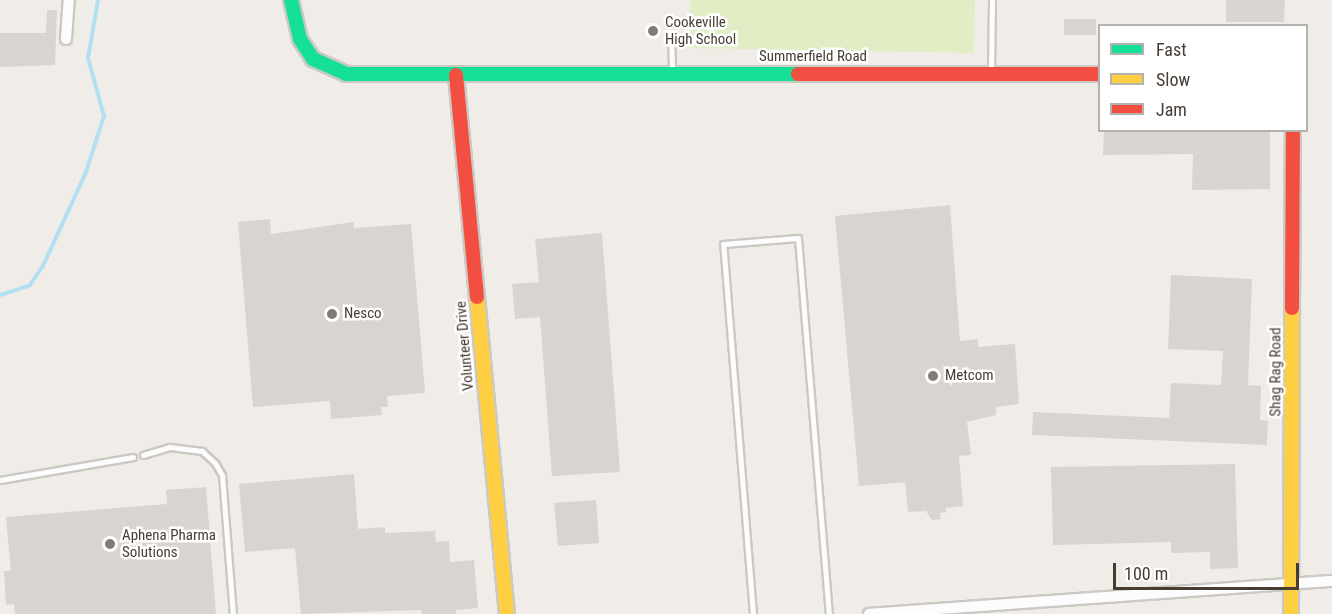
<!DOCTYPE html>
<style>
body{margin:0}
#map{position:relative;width:1332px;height:614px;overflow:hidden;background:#f0ede8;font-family:"Roboto Condensed",sans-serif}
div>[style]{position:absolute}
.green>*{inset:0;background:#e0edc5}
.stream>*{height:4px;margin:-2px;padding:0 2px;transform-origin:2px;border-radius:2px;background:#b3dff3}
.building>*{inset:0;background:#d8d4cf}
.roads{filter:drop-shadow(2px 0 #ccc9c4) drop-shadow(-2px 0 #ccc9c4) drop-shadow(0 2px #ccc9c4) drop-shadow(0 -2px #ccc9c4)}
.lane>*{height:5px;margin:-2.5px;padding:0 2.5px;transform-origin:2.5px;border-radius:2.5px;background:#fdfcfc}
.street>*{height:10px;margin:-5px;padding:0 5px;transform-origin:5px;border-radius:5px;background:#fdfcfc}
.fast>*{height:14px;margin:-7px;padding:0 7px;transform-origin:7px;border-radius:7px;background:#16e098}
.slow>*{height:14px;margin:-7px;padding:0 7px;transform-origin:7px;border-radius:7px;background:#ffcf43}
.jam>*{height:14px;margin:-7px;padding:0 7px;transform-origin:7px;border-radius:7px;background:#f24e42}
.dots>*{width:16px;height:16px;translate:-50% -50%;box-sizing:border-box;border:3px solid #fff;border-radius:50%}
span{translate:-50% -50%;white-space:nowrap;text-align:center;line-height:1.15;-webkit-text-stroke:5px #fff;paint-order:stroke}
.poi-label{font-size:15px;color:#473d33}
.left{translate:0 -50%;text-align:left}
.street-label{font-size:15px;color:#473d33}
.legend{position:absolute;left:1098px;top:24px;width:210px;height:108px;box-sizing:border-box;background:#fff;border:2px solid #b5b1ad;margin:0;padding:8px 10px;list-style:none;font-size:18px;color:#473d33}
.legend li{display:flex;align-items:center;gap:12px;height:30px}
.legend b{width:30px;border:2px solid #b5b1ad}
.scale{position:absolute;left:1113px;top:563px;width:186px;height:27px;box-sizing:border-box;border:3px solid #473d33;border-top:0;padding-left:8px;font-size:18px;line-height:21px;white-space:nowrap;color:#473d33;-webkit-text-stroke:4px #fff;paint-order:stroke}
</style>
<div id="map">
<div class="green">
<i style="clip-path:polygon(690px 0,975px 0,974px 53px,689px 48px)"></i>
</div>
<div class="stream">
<i style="left:0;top:295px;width:32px;rotate:-18deg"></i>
<i style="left:30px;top:285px;width:23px;rotate:-56deg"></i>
<i style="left:43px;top:266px;width:103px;rotate:-65.4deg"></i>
<i style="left:86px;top:172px;width:59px;rotate:-72.2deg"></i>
<i style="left:104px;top:116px;width:60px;rotate:-105.4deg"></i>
<i style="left:88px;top:58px;width:59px;rotate:-80.2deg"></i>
</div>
<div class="building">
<i style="clip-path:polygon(1226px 0,1285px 0,1284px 22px,1226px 22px)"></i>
<i style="clip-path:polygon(47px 10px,57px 10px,55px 65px,0 67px,0 33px,46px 33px)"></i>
<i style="clip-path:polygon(1064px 19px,1096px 19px,1096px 35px,1064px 35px)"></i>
<i style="clip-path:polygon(1104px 130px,1270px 130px,1270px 189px,1192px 190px,1193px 154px,1103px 155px)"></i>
<i style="clip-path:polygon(950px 205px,960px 341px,978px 339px,978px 347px,1015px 344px,1019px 404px,996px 407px,996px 415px,967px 422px,971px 455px,959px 456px,963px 506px,946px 508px,946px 512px,940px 513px,941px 519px,932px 520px,926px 511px,908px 512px,905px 482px,859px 486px,835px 216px)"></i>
<i style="clip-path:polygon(270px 219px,271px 234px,354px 222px,354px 228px,411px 224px,425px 393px,387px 396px,388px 407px,381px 407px,382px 415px,331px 419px,330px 401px,253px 407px,238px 222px)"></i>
<i style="clip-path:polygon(602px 233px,620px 472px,552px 476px,540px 317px,515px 319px,512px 284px,539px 282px,535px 239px)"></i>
<i style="clip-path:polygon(1171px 275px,1252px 279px,1248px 385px,1261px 386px,1260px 420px,1268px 421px,1267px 445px,1032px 435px,1033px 412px,1169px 418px,1171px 383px,1221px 385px,1223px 351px,1168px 349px)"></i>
<i style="clip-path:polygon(1235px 464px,1238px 568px,1210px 569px,1210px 552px,1171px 553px,1171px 542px,1053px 545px,1051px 467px)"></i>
<i style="clip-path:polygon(354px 474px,358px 529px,385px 527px,385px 533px,435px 531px,436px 542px,449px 541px,450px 562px,474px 560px,478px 608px,456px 610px,456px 614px,422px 614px,421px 610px,301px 614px,295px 548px,245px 552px,239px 484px)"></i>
<i style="clip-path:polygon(206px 487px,216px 614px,15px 614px,14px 604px,6px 605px,4px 571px,11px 571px,6px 517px,167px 504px,166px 490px)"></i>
<i style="clip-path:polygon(596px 500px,599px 543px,558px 546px,554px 503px)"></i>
</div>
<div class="roads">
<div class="lane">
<i style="left:671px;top:37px;width:34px;rotate:88deg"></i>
<i style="left:991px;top:71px;width:71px;rotate:-89.2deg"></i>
<i style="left:143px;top:455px;width:28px;rotate:-17deg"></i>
<i style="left:170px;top:447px;width:32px;rotate:7deg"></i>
<i style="left:202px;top:451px;width:18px;rotate:43deg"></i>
<i style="left:215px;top:463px;width:14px;rotate:60deg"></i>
<i style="left:222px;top:475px;width:139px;rotate:85.5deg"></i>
<i style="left:0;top:480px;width:135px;rotate:-9.8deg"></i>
<i style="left:753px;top:614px;width:371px;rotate:-94.6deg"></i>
<i style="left:723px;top:244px;width:75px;rotate:-4.6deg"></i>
<i style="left:798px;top:238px;width:377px;rotate:85.3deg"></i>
</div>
<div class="street">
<i style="left:66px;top:39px;width:39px;rotate:-86deg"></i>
<i style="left:869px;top:614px;width:464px;rotate:-4.1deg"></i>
</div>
<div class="fast">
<i style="left:291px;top:0;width:40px;rotate:77deg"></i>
<i style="left:300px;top:39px;width:24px;rotate:57deg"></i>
<i style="left:313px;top:59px;width:36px;rotate:24deg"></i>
<i style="left:346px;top:74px;width:452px"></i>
</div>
<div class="slow">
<i style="left:477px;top:297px;width:318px;rotate:84.6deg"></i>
<i style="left:1291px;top:614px;width:306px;rotate:-89.8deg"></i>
</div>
<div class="jam">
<i style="left:798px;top:74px;width:302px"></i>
<i style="left:456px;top:75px;width:223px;rotate:84.6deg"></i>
<i style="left:1292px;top:308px;width:178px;rotate:-89.7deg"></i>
</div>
</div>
<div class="dots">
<i style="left:653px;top:31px;background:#827b72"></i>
<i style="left:332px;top:314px;background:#827b72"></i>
<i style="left:933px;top:376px;background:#827b72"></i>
<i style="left:110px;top:544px;background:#827b72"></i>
</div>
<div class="poi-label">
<span class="left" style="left:665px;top:31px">Cookeville<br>High School</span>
<span class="left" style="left:344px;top:314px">Nesco</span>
<span class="left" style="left:945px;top:376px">Metcom</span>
<span class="left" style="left:122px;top:544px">Aphena Pharma<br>Solutions</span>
</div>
<div class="street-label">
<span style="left:813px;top:57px">Summerfield Road</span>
<span style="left:465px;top:346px;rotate:-95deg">Volunteer Drive</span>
<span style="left:1276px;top:372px;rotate:-90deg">Shag Rag Road</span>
</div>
<ul class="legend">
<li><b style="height:8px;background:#16e098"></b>Fast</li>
<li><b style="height:8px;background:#ffcf43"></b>Slow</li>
<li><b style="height:8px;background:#f24e42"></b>Jam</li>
</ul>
<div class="scale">100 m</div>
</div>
